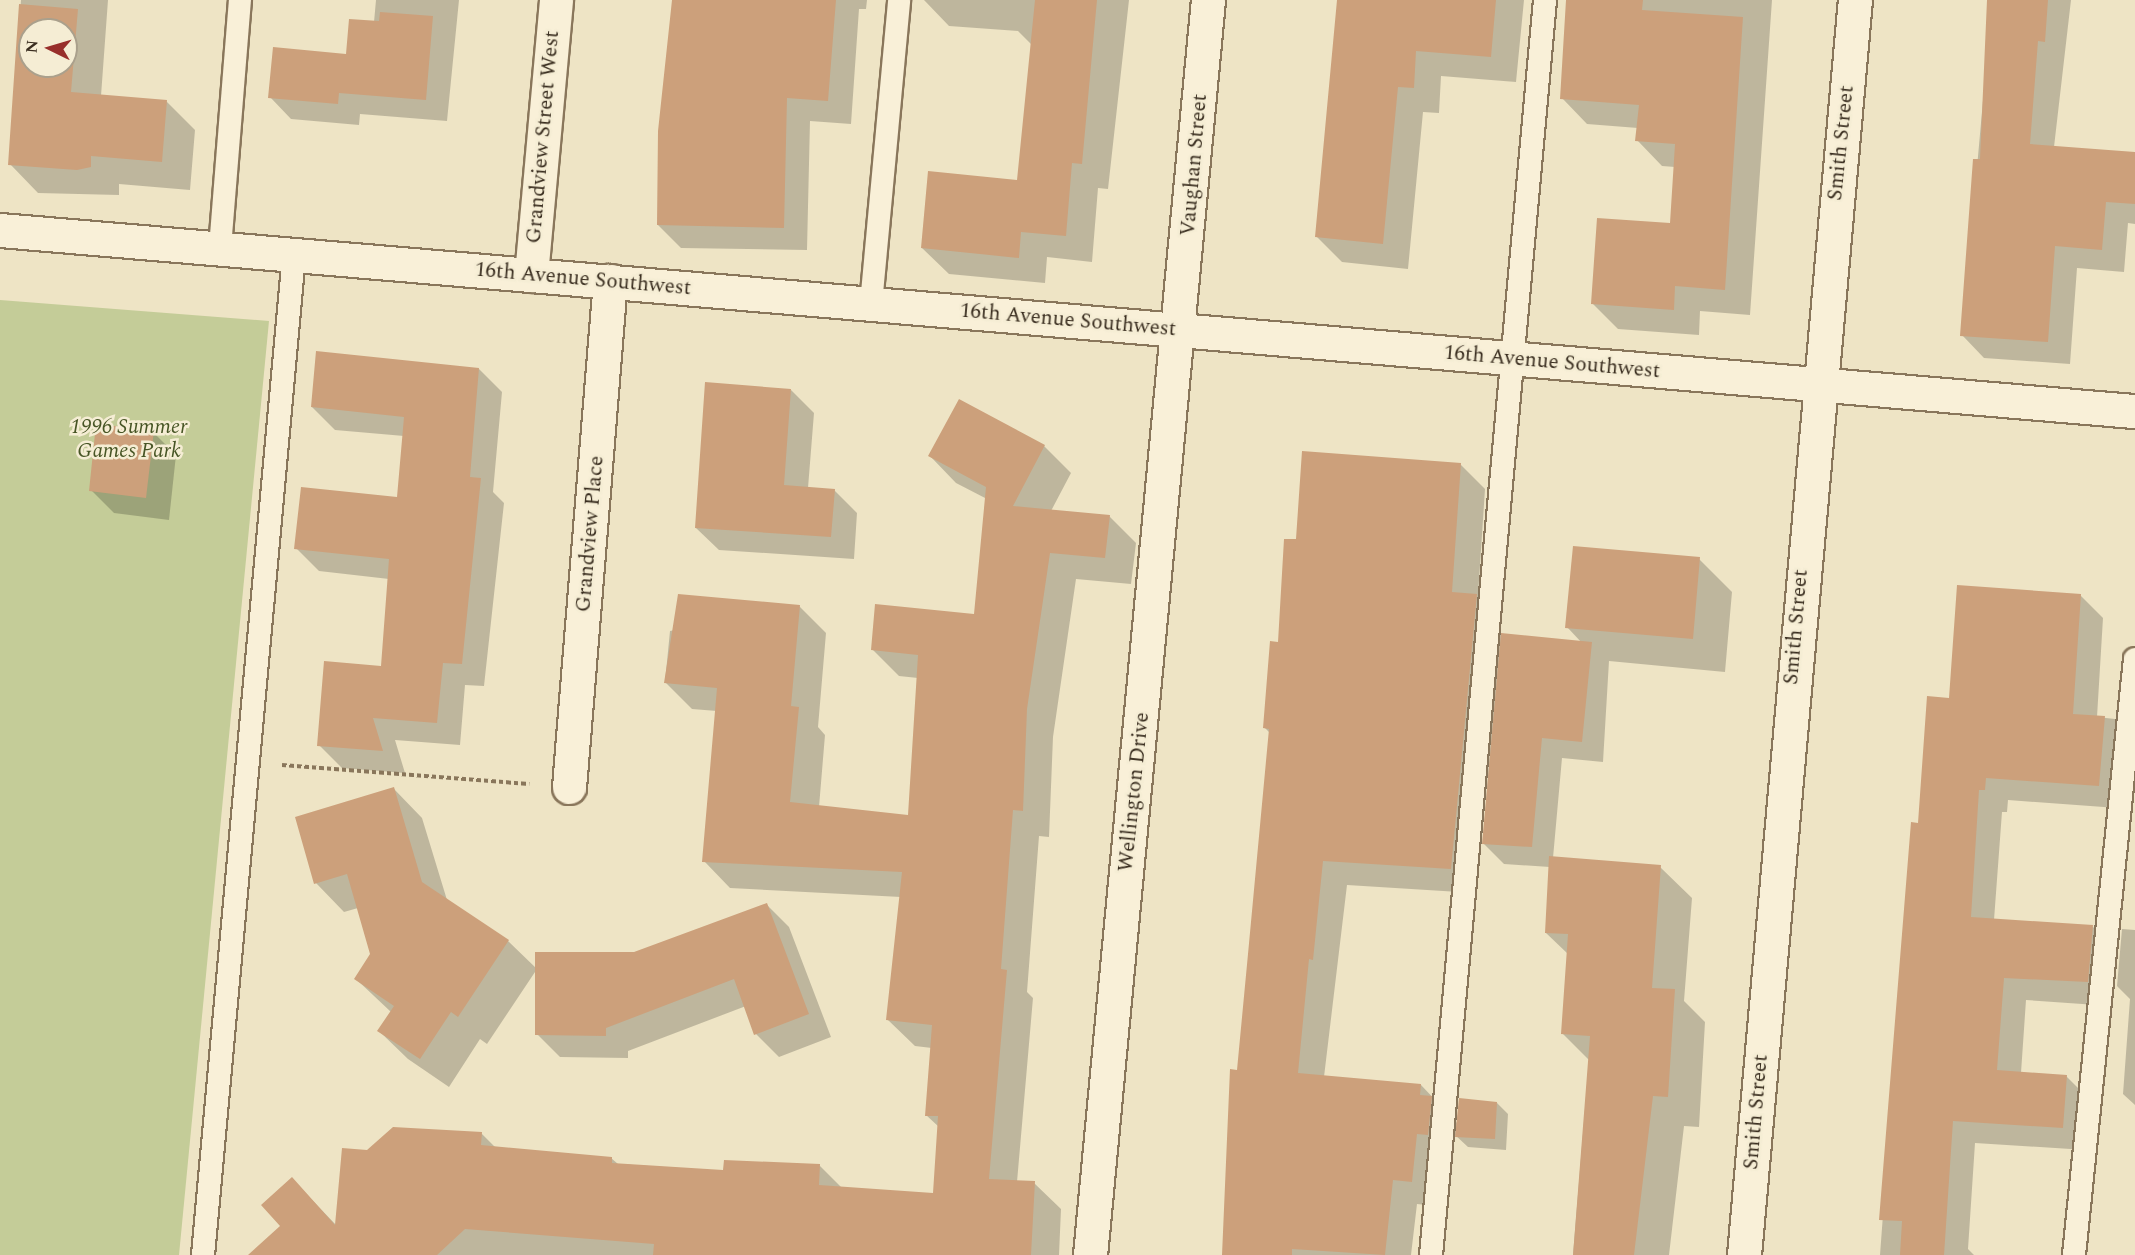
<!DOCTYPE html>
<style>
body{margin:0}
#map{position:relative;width:2135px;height:1255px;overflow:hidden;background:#eee4c5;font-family:Spectral,serif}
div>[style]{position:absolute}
.green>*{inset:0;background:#c4cc98}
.shadow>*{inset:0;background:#0003}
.building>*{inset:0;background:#cca07b}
.path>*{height:4px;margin-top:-2px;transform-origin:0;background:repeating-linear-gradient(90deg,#89765b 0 4.5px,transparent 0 7.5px)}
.roads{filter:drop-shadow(2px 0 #89765b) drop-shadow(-2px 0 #89765b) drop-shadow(0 2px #89765b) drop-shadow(0 -2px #89765b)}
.service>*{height:22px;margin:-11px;padding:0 11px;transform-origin:11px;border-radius:11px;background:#f9f0d8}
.minor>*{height:33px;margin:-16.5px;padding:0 16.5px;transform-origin:16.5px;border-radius:16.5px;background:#f9f0d8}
.tertiary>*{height:33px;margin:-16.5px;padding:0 16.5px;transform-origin:16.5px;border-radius:16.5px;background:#f9f0d8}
span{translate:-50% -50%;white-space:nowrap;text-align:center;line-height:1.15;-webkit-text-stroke:5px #f5edd4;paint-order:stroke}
.street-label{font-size:21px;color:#392d1f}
.park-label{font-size:21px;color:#475525;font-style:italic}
.north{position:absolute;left:18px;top:18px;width:60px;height:60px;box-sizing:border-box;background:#f5edd4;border:2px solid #aaa08c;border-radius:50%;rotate:275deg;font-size:16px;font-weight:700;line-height:24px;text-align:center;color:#392d1f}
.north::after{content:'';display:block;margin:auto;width:21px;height:27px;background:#982f2b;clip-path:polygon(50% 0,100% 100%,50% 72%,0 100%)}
</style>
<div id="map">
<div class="green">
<i style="clip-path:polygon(0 300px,269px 321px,179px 1255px,0 1255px)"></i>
</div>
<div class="shadow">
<i style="clip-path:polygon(evenodd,21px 0,108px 0,101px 96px,166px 101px,195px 130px,190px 190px,119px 184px,119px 195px,38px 193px,10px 164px,21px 0,30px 30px,66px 30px,66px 66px,30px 66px,30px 30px)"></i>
<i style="clip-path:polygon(376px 0,459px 0,447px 121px,360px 114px,359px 125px,291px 119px,270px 97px,348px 55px,374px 22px)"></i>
<i style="clip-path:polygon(674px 0,867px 0,866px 9px,859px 9px,851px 124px,810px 121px,807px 250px,681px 248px,658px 225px)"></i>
<i style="clip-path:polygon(924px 0,1129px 0,1108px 189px,1098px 188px,1092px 262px,1047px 257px,1045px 283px,949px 274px,922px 248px,1019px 182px,1032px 45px,1018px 31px,949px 26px)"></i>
<i style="clip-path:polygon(1338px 0,1524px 0,1516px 82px,1441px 76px,1439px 113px,1423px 112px,1408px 269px,1342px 262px,1316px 236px)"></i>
<i style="clip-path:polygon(1571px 0,1772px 0,1750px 315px,1700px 311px,1699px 335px,1618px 329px,1593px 304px,1671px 225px,1675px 167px,1662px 166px,1637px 140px,1638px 128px,1587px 124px,1562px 98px)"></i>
<i style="clip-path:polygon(1992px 0,2071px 0,2054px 147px,2135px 153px,2135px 224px,2128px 223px,2124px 272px,2077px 268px,2070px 364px,1984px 358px,1962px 335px)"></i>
<i style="clip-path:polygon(479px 369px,502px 392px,493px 492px,504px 503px,484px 686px,465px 685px,460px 745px,395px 740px,405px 773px,342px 768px,319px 745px,382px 668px,389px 579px,319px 571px,296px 548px,398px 499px,404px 436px,335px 430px,312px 407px)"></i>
<i style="clip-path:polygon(791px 390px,814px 413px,808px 488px,834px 490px,857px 513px,854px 559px,719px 550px,696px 528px)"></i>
<i style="clip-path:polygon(959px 401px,1044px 446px,1071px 473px,1051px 511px,1109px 516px,1136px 543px,1131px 584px,1076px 579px,1053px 737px,1049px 837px,1039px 836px,1027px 992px,1033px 998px,1017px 1182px,1034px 1183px,1061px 1209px,1059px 1255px,274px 1255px,292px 1179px,337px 1226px,368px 1152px,481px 1133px,496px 1148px,611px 1158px,618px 1164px,725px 1171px,819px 1165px,842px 1188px,935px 1195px,939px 1127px,926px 1115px,932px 1048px,915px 1046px,888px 1020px,901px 897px,730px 888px,704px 861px,717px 711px,692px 709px,665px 682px,670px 631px,799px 606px,826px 633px,818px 727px,825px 735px,819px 807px,910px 816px,918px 678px,899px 676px,872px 649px,975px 616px,987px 499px,956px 483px,930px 456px)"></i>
<i style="clip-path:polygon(153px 432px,176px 455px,169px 520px,114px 513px,91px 490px)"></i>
<i style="clip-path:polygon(1460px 464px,1485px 489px,1478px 596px,1501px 620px,1500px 634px,1582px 643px,1567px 627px,1699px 559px,1732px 592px,1725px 672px,1609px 661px,1603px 762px,1562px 758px,1553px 858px,1660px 867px,1692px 898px,1684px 1001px,1705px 1022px,1699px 1127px,1684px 1126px,1669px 1255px,1573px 1255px,1589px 1060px,1563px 1034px,1568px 954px,1546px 933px,1550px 867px,1504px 864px,1483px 843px,1494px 695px,1475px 893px,1347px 885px,1324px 1077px,1421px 1085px,1458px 1124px,1497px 1103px,1508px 1114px,1506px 1150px,1468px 1147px,1454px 1134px,1452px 1158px,1440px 1157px,1436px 1206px,1417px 1204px,1411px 1255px,1224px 1255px,1270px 733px,1265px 728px,1297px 541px)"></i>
<i style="clip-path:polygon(2080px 595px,2103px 618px,2097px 717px,2115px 719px,2135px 739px,2131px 809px,2008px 800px,2007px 812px,2002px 812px,1994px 920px,2093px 927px,2116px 950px,2111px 1006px,2026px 1000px,2021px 1073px,2066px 1076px,2089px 1099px,2086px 1150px,1975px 1143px,1968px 1249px,1974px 1255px,1880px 1255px,1912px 824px,1920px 824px,1950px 699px)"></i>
<i style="clip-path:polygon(394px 789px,422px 818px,447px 900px,508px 941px,537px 969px,487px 1044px,480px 1039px,449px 1087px,408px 1059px,379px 1031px,391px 1012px,356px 979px,372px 955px,358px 908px,344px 912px,316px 883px)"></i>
<i style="clip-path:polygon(766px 904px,789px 927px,831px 1037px,779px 1057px,756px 1034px,746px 1006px,628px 1051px,628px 1058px,560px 1057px,537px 1034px,634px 954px)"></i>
<i style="clip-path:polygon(2122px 929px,2135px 930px,2135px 1105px,2123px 1094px,2130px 999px,2117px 986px)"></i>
</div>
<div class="building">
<i style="clip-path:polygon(672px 0,836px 0,828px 101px,787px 98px,784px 228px,657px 225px,658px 131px)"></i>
<i style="clip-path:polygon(1035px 0,1097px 0,1082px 164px,1072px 163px,1066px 236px,1021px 232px,1019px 258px,921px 248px,928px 171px,1017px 180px)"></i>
<i style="clip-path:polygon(1337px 0,1496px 0,1491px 57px,1416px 51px,1414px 88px,1398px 87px,1383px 244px,1315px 237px)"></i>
<i style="clip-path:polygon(1566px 0,1643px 0,1642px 10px,1743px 17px,1725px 290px,1675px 286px,1674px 310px,1591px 304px,1597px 218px,1670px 223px,1675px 144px,1635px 141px,1639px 105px,1560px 99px)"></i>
<i style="clip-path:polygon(1987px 0,2048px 0,2045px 42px,2038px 41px,2030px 144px,2135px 152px,2135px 204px,2106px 202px,2102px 250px,2055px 246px,2048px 342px,1960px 336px,1973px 159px,1980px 159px)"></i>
<i style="clip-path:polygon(evenodd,19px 4px,78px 9px,71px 92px,167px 100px,162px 162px,91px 156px,91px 167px,77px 170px,8px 165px,19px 4px,30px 30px,66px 30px,66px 66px,30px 66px,30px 30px)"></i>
<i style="clip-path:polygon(380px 12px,433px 16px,426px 100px,339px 93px,338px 104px,268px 98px,273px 47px,346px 54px,349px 19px,379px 21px)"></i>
<i style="clip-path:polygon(316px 351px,479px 368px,470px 477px,481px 478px,462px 664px,443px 663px,437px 723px,373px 718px,383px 751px,317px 746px,324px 661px,381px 666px,389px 559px,294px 549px,301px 487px,397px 497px,404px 417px,311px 407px)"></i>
<i style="clip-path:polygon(705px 382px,791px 389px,784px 485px,835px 489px,831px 537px,695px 528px)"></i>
<i style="clip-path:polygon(959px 399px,1045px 445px,1013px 506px,1110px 515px,1105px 558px,1050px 553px,1027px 709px,1023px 811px,1013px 810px,1001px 969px,1007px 970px,989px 1179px,1035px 1181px,1031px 1255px,653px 1255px,654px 1244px,465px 1229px,437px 1255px,248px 1255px,280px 1226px,261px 1205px,292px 1177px,335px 1225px,342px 1148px,367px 1150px,393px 1127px,482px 1132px,481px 1145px,612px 1157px,612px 1163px,723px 1170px,724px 1160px,820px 1164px,819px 1185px,933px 1193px,938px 1116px,925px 1116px,932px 1025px,886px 1020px,902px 872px,702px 862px,717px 688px,664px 683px,678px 594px,800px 605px,791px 706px,799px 707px,790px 802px,908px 815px,918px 655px,871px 650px,875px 604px,974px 614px,986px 487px,928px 456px)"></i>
<i style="clip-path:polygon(96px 424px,154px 430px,146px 498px,89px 491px)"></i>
<i style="clip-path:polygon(1302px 451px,1461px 463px,1452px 592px,1477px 594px,1451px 869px,1323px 861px,1313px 960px,1309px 959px,1298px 1073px,1421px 1084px,1420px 1095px,1432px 1096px,1428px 1135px,1417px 1134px,1412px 1182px,1393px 1180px,1385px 1255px,1292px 1249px,1292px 1255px,1222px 1255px,1230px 1069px,1237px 1070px,1248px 954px,1269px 729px,1263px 728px,1270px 641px,1278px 642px,1284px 539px,1296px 539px)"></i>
<i style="clip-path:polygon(1573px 546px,1700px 557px,1693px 639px,1565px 628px)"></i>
<i style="clip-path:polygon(1957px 585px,2081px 594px,2073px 714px,2105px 716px,2099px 786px,1986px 778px,1985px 790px,1979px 790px,1971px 917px,2093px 925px,2088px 982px,2004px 978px,1997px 1070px,2067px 1075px,2063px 1128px,1953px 1121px,1944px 1255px,1900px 1255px,1902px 1221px,1879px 1220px,1911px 822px,1918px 823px,1927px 696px,1949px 698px)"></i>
<i style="clip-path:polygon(1501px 633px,1592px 642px,1582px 742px,1542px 738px,1532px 847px,1482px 844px)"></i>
<i style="clip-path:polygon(394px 787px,422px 882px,509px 940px,458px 1017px,451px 1012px,420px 1059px,377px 1031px,394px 1006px,354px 979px,370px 954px,347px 874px,314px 884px,295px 817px)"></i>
<i style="clip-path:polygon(1549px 856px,1661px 865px,1652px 988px,1675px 989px,1668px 1097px,1653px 1096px,1634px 1255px,1573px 1255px,1590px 1036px,1561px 1034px,1568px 934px,1545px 933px)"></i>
<i style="clip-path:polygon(767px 903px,809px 1014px,754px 1035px,734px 979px,606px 1028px,606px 1036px,535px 1035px,535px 952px,634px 952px)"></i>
<i style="clip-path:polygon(1459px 1098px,1497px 1102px,1495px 1139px,1455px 1137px)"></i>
</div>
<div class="path">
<i style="left:282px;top:765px;width:248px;rotate:4.4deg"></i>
</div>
<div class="roads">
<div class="service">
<i style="left:220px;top:248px;width:249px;rotate:-85.4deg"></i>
<i style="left:871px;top:304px;width:305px;rotate:-84.7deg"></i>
<i style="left:203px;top:1255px;width:1004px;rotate:-84.8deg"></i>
<i style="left:1431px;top:1255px;width:1260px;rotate:-84.81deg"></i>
<i style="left:2074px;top:1255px;width:599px;rotate:-84.16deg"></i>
</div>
<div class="minor">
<i style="left:531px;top:275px;width:276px;rotate:-84.8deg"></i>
<i style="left:569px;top:787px;width:508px;rotate:-85.37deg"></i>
<i style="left:1090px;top:1255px;width:1261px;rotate:-84.63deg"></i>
<i style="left:1744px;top:1255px;width:1260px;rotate:-84.95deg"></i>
</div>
<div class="tertiary">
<i style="left:0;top:230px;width:2143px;rotate:4.85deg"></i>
</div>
</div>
<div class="street-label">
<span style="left:543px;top:137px;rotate:-85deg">Grandview Street West</span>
<span style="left:1841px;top:143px;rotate:-84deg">Smith Street</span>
<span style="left:1194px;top:165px;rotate:-85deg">Vaughan Street</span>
<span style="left:583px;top:279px;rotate:5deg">16th Avenue Southwest</span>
<span style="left:1068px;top:320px;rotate:5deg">16th Avenue Southwest</span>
<span style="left:1552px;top:362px;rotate:5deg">16th Avenue Southwest</span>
<span style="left:590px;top:534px;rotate:-85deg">Grandview Place</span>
<span style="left:1796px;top:627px;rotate:-85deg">Smith Street</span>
<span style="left:1134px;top:792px;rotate:-84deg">Wellington Drive</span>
<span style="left:1756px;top:1112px;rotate:-85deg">Smith Street</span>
</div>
<div class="park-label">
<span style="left:129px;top:439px">1996 Summer<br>Games Park</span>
</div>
<div class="north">N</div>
</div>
